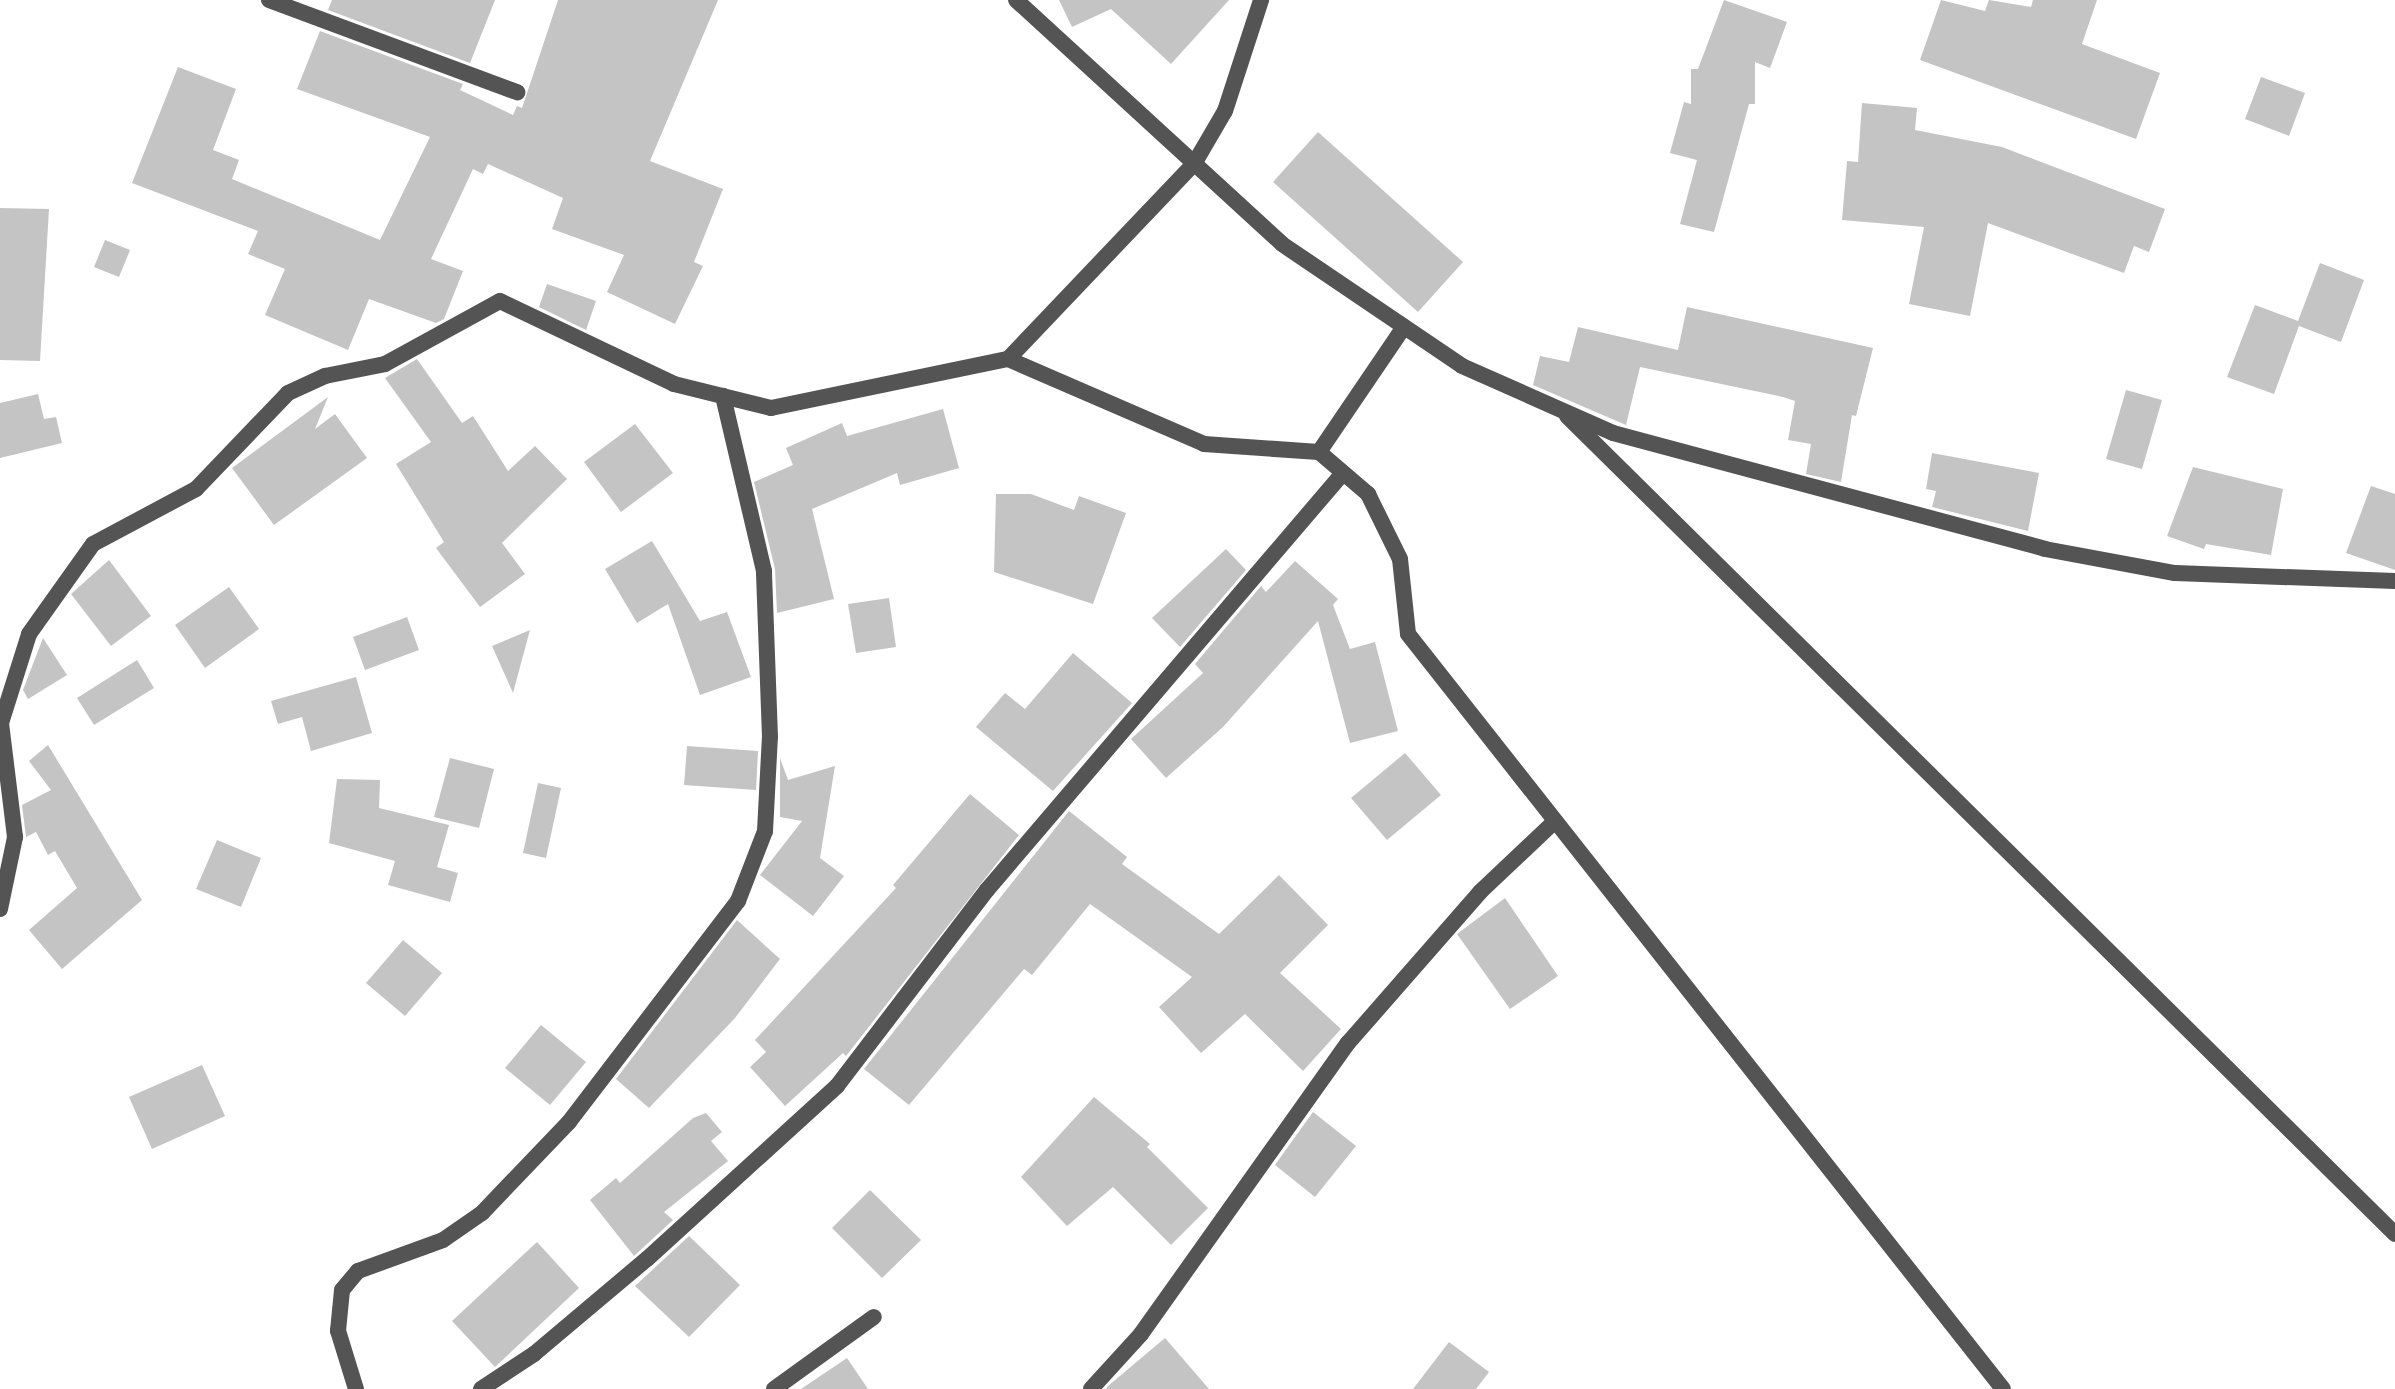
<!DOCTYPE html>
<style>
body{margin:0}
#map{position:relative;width:2395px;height:1389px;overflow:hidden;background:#fff;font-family:"Exo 2",sans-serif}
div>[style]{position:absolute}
.building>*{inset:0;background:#c4c4c4}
.street>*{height:16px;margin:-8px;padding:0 8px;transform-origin:8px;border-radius:8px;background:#545454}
span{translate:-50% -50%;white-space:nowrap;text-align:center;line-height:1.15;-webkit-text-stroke:6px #fff;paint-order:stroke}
</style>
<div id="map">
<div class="building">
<i style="clip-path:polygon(332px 0,495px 0,470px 63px,328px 10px)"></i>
<i style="clip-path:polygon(558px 0,718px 0,650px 161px,723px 189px,694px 262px,703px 266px,675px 324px,607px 292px,624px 255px,552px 229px,563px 198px,488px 164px,483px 174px,473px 169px,431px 259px,463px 271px,444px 319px,436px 323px,369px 299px,348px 350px,265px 315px,285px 269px,248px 254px,258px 231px,132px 183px,178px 67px,236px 89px,213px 150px,239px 160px,232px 179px,380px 240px,430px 137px,297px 89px,320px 31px,463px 84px,460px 90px,513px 115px,517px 106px,522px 108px)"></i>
<i style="clip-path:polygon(1059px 0,1229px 0,1171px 64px,1111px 9px,1072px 27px)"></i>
<i style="clip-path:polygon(1724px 0,1787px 22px,1770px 68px,1755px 62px,1755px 104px,1749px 104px,1714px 232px,1680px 224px,1697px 160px,1670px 153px,1684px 102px,1691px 104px,1691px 69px,1698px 69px)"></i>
<i style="clip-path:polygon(1941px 0,1985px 11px,1989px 0,2031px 7px,2033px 0,2097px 0,2082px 44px,2160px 73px,2136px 139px,1920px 60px)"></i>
<i style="clip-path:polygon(2261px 77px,2305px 93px,2289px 136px,2245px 119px)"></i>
<i style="clip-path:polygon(1862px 103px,1917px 108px,1915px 130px,2002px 147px,2165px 209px,2149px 252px,2134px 246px,2124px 273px,1988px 223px,1970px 316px,1909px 304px,1924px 227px,1842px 220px,1847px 161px,1858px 162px)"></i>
<i style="clip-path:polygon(1318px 132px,1463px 262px,1418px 312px,1273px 182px)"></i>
<i style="clip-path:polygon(0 208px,49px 209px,40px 361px,0 360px)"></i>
<i style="clip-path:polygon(105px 240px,130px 250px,119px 277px,94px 267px)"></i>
<i style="clip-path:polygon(2320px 263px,2364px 280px,2341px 342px,2299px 326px,2274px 394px,2227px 377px,2255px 305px,2298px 321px)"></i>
<i style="clip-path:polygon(547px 284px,596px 301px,586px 330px,539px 307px)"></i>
<i style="clip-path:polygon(1687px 307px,1873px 348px,1856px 416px,1852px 415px,1841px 482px,1806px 474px,1811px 444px,1788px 440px,1795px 401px,1783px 397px,1640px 367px,1626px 425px,1533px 385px,1540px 356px,1569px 362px,1578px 327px,1678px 350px)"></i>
<i style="clip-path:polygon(417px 359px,462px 423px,473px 416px,508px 471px,535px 446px,567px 479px,502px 543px,525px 574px,480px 607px,436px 548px,444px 542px,396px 464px,431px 442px,385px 378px)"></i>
<i style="clip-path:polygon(2126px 390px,2162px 400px,2142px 469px,2106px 459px)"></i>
<i style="clip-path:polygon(38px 394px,44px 419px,56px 417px,62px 443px,0 458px,0 403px)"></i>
<i style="clip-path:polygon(328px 397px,315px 429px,335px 414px,367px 458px,274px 525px,232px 468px)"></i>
<i style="clip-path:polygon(943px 409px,959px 468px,900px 485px,897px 473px,812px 509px,834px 599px,777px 613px,775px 569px,754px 482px,793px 465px,786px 448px,842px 423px,847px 436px)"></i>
<i style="clip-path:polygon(635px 424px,673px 473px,621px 512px,584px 462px)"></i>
<i style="clip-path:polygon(1932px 453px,2039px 473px,2028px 531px,1932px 507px,1936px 491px,1926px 489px)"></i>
<i style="clip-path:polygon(2193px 467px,2283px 489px,2271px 555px,2206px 544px,2204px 549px,2167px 536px)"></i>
<i style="clip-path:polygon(2371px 486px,2395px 494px,2395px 570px,2346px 553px)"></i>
<i style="clip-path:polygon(996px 494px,1031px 494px,1074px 510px,1079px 496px,1126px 513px,1093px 604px,994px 572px)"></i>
<i style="clip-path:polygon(652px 541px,700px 621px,727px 612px,751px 677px,700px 695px,668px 604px,637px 623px,605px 569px)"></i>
<i style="clip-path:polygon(1226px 549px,1246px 570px,1180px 647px,1152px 618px)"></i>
<i style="clip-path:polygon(109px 560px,151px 616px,111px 646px,71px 594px)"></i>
<i style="clip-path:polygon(1295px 561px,1338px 599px,1333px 605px,1350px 649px,1375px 642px,1398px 731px,1350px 743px,1318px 621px,1223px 727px,1166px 778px,1131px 739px,1203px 673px,1195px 664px,1261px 586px,1266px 592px)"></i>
<i style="clip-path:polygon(229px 587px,259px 629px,205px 668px,175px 625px)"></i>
<i style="clip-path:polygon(889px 598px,896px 647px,856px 653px,848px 604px)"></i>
<i style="clip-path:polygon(407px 617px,419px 650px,365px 670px,353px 637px)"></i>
<i style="clip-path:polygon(530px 630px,513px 693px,492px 646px)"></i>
<i style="clip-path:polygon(43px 638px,67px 675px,28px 699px,23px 690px)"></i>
<i style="clip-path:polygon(1073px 653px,1132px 703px,1053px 791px,976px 727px,1005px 693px,1025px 709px)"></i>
<i style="clip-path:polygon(137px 660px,154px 688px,94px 725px,77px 698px)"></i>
<i style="clip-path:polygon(356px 677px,372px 733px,311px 751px,302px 717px,278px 724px,271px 701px)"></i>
<i style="clip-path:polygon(48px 745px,142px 900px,62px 969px,29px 930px,77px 888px,55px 851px,48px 855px,36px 832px,26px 837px,22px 805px,51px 790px,29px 761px)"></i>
<i style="clip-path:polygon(687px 746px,758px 751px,756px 790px,684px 785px)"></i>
<i style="clip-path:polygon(1405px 753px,1441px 795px,1387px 840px,1351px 798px)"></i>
<i style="clip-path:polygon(450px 758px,494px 769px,479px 828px,434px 817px)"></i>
<i style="clip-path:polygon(780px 758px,788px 780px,835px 766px,820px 858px,844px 876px,813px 916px,760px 875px,802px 821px,780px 817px)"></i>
<i style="clip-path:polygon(337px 779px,380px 780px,379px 808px,449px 825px,437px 867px,458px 873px,450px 902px,388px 885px,395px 861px,329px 843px)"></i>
<i style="clip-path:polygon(538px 783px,561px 788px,546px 858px,523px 853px)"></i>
<i style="clip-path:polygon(970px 794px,1019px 835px,846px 1056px,843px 1053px,785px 1106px,750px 1067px,766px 1052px,755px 1040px,896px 888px,893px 885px)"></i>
<i style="clip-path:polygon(1069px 811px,1127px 857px,1122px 864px,1219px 934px,1279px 875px,1328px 925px,1280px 973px,1341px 1029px,1303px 1071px,1245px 1014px,1201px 1053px,1159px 1007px,1192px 977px,1090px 904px,1032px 975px,1024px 969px,909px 1105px,864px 1069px)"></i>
<i style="clip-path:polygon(217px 840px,261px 858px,241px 907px,196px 889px)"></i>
<i style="clip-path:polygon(1505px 898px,1558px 976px,1510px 1009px,1457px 934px)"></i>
<i style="clip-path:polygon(737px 920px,780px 959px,735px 1018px,649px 1108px,616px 1079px)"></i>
<i style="clip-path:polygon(403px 940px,442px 973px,405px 1016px,366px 983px)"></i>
<i style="clip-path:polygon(541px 1025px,586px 1062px,550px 1105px,505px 1068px)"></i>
<i style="clip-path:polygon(202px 1065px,225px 1116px,152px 1149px,129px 1097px)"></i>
<i style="clip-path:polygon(1094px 1097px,1150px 1144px,1147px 1147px,1208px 1208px,1171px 1245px,1113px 1187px,1067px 1226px,1021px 1177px)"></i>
<i style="clip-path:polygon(1313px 1112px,1356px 1146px,1315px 1197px,1275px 1165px)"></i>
<i style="clip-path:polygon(706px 1113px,722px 1132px,711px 1141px,728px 1161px,664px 1212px,673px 1220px,634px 1256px,590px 1200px,616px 1178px,620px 1183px,693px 1118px)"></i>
<i style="clip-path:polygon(870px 1190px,921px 1240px,882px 1278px,832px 1228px)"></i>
<i style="clip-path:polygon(689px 1236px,740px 1285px,689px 1337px,635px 1286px)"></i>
<i style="clip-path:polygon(537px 1242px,579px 1288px,495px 1367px,452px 1321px)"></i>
<i style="clip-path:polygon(1165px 1338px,1209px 1389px,1106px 1389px,1108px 1386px)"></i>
<i style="clip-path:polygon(1449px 1342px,1489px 1372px,1476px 1389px,1413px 1389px)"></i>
<i style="clip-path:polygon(847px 1358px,868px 1389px,801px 1389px)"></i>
</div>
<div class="street">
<i style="left:269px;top:0;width:265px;rotate:20.4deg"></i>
<i style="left:1016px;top:0;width:361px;rotate:42.5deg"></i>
<i style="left:1282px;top:244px;width:217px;rotate:34.1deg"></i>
<i style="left:1462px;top:366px;width:165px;rotate:23.9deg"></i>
<i style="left:1613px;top:433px;width:447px;rotate:15deg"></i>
<i style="left:2045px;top:549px;width:132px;rotate:10.5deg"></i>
<i style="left:2175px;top:573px;width:220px;rotate:2.1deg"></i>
<i style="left:1008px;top:359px;width:214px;rotate:23.4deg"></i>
<i style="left:1204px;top:444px;width:115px;rotate:4deg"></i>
<i style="left:1319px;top:452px;width:65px;rotate:40.6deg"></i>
<i style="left:1368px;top:494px;width:72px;rotate:63.8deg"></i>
<i style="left:1400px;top:559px;width:75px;rotate:83.9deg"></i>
<i style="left:1408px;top:634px;width:961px;rotate:51.76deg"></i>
<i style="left:1567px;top:416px;width:1164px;rotate:44.65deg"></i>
<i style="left:1319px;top:452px;width:151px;rotate:-55.8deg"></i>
<i style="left:0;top:909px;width:74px;rotate:-78.2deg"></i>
<i style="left:15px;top:837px;width:115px;rotate:-97deg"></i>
<i style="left:1px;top:723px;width:93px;rotate:-72.5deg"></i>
<i style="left:29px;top:634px;width:110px;rotate:-54.6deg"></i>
<i style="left:93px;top:544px;width:117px;rotate:-28.1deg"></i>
<i style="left:196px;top:489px;width:133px;rotate:-46.2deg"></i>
<i style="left:288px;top:393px;width:41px;rotate:-24.7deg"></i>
<i style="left:325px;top:376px;width:61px;rotate:-11.3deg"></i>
<i style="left:385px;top:364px;width:131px;rotate:-28.7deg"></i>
<i style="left:500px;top:301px;width:193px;rotate:25.5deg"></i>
<i style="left:674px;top:384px;width:100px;rotate:13.9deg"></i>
<i style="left:771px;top:408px;width:242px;rotate:-11.7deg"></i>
<i style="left:1008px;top:359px;width:269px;rotate:-46.4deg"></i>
<i style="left:1194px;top:164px;width:61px;rotate:-59.7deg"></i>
<i style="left:1225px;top:111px;width:117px;rotate:-72deg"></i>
<i style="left:356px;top:1389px;width:61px;rotate:-107.2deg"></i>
<i style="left:338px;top:1331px;width:41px;rotate:-84.4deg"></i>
<i style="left:342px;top:1290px;width:25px;rotate:-50deg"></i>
<i style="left:358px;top:1271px;width:90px;rotate:-20deg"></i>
<i style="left:443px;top:1240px;width:47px;rotate:-34.7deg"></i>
<i style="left:482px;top:1213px;width:126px;rotate:-46.3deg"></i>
<i style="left:569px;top:1122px;width:278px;rotate:-52.6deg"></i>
<i style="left:738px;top:901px;width:75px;rotate:-68.9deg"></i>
<i style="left:765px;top:831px;width:94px;rotate:-87deg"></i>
<i style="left:770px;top:737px;width:166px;rotate:-92.1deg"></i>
<i style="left:764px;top:571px;width:180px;rotate:-103.2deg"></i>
<i style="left:481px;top:1389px;width:64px;rotate:-33.4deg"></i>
<i style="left:534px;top:1354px;width:148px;rotate:-40.1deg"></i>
<i style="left:647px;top:1259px;width:257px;rotate:-42.3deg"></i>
<i style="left:837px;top:1086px;width:247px;rotate:-52.6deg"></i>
<i style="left:987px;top:890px;width:548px;rotate:-49.51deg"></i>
<i style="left:774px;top:1389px;width:123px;rotate:-35.8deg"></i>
<i style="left:1091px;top:1389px;width:74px;rotate:-47.7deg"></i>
<i style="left:1141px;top:1334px;width:357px;rotate:-54.6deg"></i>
<i style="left:1348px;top:1043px;width:201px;rotate:-48.8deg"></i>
<i style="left:1480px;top:892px;width:103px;rotate:-43.4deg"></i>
</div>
</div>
